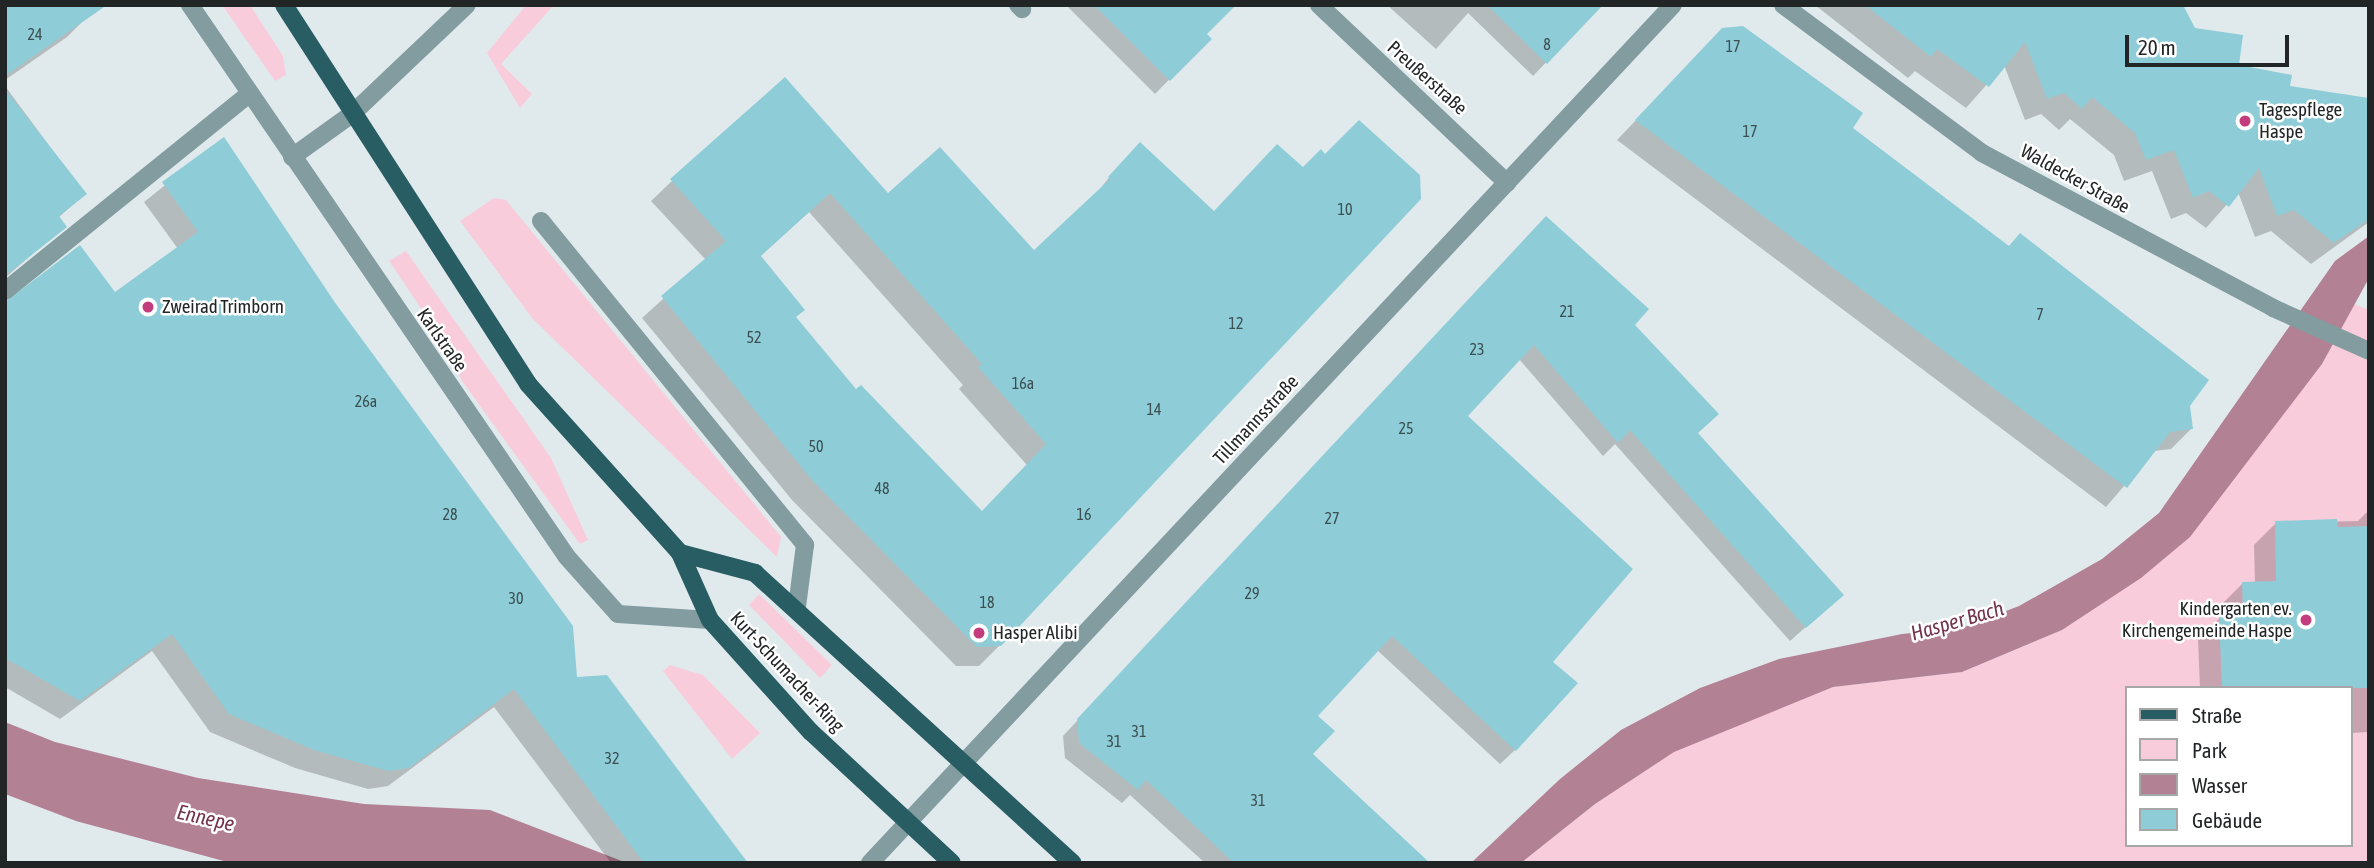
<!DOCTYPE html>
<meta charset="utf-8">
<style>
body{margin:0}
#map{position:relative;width:2374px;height:868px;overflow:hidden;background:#e0eaec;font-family:"Asap Condensed",sans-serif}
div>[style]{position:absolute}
.green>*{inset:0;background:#f9ccdb}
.water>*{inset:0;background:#b38194}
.shadow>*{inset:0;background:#0003}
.building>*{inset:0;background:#8ecdd7}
.lane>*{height:18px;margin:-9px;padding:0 9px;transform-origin:9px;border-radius:9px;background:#829ca0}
.street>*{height:18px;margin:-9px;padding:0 9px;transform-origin:9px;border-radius:9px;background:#829ca0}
.primary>*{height:18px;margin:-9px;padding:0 9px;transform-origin:9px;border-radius:9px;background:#295d64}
.dots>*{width:19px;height:19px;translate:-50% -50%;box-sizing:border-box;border:4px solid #fff;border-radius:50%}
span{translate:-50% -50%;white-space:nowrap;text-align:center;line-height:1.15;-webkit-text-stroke:5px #fff;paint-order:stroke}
.number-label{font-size:16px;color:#3c4f52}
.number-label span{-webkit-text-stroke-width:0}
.street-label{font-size:19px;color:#212525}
.poi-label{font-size:19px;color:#212525}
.left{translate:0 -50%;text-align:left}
.right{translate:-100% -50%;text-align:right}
.water-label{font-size:21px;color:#74334f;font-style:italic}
.frame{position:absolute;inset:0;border:7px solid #212525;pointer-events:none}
.legend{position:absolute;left:2125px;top:686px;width:228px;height:161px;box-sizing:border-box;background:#fff;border:2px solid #a6a8a8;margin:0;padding:9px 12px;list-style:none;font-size:21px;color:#212525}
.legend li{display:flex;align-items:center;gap:14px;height:35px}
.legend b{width:35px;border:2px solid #a6a8a8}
.scale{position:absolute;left:2125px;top:35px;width:164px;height:32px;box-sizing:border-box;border:4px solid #212525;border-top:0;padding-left:9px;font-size:21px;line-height:24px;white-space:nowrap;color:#212525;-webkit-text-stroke:5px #fff;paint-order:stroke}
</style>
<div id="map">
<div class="green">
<i style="clip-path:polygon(222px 5px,250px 5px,283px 56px,286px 75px,275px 81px)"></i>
<i style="clip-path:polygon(526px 5px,554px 5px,501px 64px,532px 94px,520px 108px,487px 53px)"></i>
<i style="clip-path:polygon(494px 198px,506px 200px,781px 537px,777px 557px,532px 318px,460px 221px)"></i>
<i style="clip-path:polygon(406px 251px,551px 458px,588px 540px,580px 544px,462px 381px,446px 345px,389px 261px)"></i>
<i style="clip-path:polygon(evenodd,2354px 304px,2369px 310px,2369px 863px,1521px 863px,1595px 804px,1673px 752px,1754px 715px,1833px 687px,1962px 672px,2062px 630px,2322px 364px,2354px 304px,2127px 688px,2351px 688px,2351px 845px,2127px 845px,2127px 688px)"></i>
<i style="clip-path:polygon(759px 594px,832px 665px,820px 678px,749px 605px)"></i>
<i style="clip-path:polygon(670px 665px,703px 675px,760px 733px,732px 759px,663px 671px)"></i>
</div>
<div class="water">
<i style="clip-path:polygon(2369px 236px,2369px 278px,2322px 364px,2190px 537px,2141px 578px,2062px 630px,1962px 672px,1833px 687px,1674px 752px,1595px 804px,1521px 863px,1471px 863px,1560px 779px,1621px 730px,1700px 688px,1779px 659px,1902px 634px,1962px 628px,2019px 606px,2102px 559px,2159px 513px,2335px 261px)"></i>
<i style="clip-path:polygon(5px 722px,55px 742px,198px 778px,364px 804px,490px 810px,627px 863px,231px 863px,76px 821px,5px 794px)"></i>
</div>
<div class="shadow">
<i style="clip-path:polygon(5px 5px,86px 18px,67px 37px,5px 80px)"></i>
<i style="clip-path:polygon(1066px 5px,1220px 5px,1205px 34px,1209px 39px,1155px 94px)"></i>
<i style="clip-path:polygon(1387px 5px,1601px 5px,1533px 76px,1468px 13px,1436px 49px)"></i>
<i style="clip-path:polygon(1815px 5px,2181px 5px,2194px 29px,2237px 67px,2369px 118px,2369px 222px,2311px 264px,2271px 231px,2255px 237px,2238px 192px,2206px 228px,2186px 213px,2171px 219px,2152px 171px,2124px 181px,2114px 155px,2070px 119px,2059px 130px,2041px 114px,2025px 120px,2004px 65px,1966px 108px,1915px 71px,1908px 78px)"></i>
<i style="clip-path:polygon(1703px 50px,1850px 128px,2008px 247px,2020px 235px,2188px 406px,2191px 429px,2171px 449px,2154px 451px,2106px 507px,1617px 140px)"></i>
<i style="clip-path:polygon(5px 86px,85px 194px,58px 218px,64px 226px,5px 278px)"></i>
<i style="clip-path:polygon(223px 139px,575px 679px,746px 863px,611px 863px,494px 707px,388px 786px,368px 789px,295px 768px,210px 732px,152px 651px,60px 719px,5px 687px,5px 301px,115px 294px,178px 249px,144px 202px)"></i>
<i style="clip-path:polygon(evenodd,1120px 164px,1000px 645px,979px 666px,956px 666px,792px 500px,642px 318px,706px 260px,651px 201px,672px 181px,888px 196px,1033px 253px,1091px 200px,1120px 164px,809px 212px,963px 385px,959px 389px,1027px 465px,981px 513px,856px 391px,795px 317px,759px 257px,809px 212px)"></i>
<i style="clip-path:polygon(1531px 234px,1632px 325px,1697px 434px,1842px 595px,1790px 641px,1615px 444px,1603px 456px,1519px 359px,1466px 416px,1551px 662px,1515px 750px,1500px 764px,1377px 650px,1316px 716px,1311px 754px,1427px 863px,1205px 863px,1130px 795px,1122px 803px,1065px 758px,1063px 736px)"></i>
<i style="clip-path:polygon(2369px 510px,2369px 732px,2351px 733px,2351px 688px,2200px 688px,2198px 639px,2221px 617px,2221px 605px,2242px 584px,2255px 583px,2254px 545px,2276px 523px,2358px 521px)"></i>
</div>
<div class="building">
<i style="clip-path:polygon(5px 5px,107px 5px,5px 76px)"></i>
<i style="clip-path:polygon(1094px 5px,1236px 5px,1207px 34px,1212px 39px,1170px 81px)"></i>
<i style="clip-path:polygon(1487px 5px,1603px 5px,1547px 64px)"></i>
<i style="clip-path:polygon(1865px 5px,2183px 5px,2195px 28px,2243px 35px,2239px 65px,2292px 75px,2290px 86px,2369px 98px,2369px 219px,2334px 243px,2294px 210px,2277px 216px,2259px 168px,2229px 207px,2209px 191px,2193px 198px,2174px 150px,2146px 160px,2135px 133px,2092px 97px,2082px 109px,2064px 93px,2047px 99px,2025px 42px,1989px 87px,1937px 49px,1931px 57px)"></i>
<i style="clip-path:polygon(1743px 26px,1863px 113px,1853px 128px,2009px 246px,2020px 233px,2209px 380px,2190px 406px,2193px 429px,2170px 432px,2127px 488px,1635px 120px,1722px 28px)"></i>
<i style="clip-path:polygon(evenodd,785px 77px,888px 193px,940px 147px,1034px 250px,1110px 179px,1108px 177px,1140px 142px,1214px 211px,1277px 144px,1303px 167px,1321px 149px,1325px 154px,1359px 120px,1420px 175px,1421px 199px,1001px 646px,977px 647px,812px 480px,661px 296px,726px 241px,670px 179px,785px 77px,830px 193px,982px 364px,978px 367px,1046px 444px,982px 511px,861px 385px,856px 389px,796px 317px,805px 310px,761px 256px,830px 193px)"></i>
<i style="clip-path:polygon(5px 89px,87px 194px,59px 216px,67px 227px,5px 276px)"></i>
<i style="clip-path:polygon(224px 137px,336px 304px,573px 626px,577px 677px,607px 675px,748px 863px,644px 863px,514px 689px,409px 768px,388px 771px,314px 750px,229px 714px,172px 634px,80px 701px,5px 658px,5px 302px,80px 245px,115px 292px,198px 232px,162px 182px)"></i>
<i style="clip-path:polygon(1546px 216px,1649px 309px,1635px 325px,1719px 414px,1698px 433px,1844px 595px,1806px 628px,1630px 430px,1618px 443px,1534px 345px,1468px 416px,1633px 569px,1553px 662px,1578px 683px,1516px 751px,1392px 636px,1318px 716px,1335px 731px,1313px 754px,1430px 863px,1234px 863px,1146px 780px,1138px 790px,1079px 743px,1077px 719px)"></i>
<i style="clip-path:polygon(2337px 519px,2338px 527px,2369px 526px,2369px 688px,2222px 688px,2219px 615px,2243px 611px,2242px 582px,2276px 581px,2275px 521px)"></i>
</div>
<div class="lane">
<i style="left:1018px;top:5px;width:6px;rotate:45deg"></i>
<i style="left:292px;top:157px;width:74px;rotate:-35.6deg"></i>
<i style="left:5px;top:291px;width:314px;rotate:-38.9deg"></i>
</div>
<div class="street">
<i style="left:190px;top:5px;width:668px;rotate:55.67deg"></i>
<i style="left:567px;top:557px;width:76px;rotate:48.2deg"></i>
<i style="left:618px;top:614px;width:92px;rotate:3.7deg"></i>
<i style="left:1319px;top:5px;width:259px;rotate:43.4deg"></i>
<i style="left:1783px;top:5px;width:248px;rotate:36.6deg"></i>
<i style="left:1982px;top:153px;width:330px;rotate:28deg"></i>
<i style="left:2273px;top:308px;width:105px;rotate:24.1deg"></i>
<i style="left:352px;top:114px;width:158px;rotate:-43.5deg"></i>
<i style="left:541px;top:221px;width:418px;rotate:50.8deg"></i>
<i style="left:805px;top:545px;width:63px;rotate:97.4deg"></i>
<i style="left:870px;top:863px;width:1175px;rotate:-46.9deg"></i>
</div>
<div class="primary">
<i style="left:284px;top:5px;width:451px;rotate:57.2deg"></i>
<i style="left:528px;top:384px;width:227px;rotate:48deg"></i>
<i style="left:680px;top:553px;width:73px;rotate:65.9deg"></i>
<i style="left:710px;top:620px;width:151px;rotate:48deg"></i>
<i style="left:811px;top:732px;width:192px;rotate:42.9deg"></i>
<i style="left:680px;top:553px;width:78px;rotate:14.9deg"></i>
<i style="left:755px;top:573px;width:430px;rotate:42.4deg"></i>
</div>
<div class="dots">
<i style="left:2245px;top:121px;background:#c33d7c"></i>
<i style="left:148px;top:307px;background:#c33d7c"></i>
<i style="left:2306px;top:620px;background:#c33d7c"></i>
<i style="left:979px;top:633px;background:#c33d7c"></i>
</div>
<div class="number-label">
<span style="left:35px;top:34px">24</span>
<span style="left:1547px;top:44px">8</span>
<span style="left:1733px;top:46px">17</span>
<span style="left:1750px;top:131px">17</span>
<span style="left:1345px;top:209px">10</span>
<span style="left:1567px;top:311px">21</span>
<span style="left:2040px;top:314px">7</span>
<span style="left:1236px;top:323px">12</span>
<span style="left:754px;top:337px">52</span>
<span style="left:1477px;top:349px">23</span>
<span style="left:1023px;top:383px">16a</span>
<span style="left:366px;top:401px">26a</span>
<span style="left:1154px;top:409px">14</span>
<span style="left:1406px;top:428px">25</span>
<span style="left:816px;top:446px">50</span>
<span style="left:882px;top:488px">48</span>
<span style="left:450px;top:514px">28</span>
<span style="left:1084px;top:514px">16</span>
<span style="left:1332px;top:518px">27</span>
<span style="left:1252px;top:593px">29</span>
<span style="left:516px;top:598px">30</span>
<span style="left:987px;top:602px">18</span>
<span style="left:1139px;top:731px">31</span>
<span style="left:1114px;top:741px">31</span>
<span style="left:612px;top:758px">32</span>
<span style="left:1258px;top:800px">31</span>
</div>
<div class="street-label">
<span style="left:1427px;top:78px;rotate:42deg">Preußerstraße</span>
<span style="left:2075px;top:179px;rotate:29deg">Waldecker Straße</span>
<span style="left:442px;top:340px;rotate:55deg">Karlstraße</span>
<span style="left:1256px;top:420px;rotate:-47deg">Tillmannsstraße</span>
<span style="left:787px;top:672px;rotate:47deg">Kurt-Schumacher-Ring</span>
</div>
<div class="poi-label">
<span class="left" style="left:2259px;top:121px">Tagespflege<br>Haspe</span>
<span class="left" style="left:162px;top:307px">Zweirad Trimborn</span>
<span class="right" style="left:2292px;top:620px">Kindergarten ev.<br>Kirchengemeinde Haspe</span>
<span class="left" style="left:993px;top:633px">Hasper Alibi</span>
</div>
<div class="water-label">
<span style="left:1957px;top:620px;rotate:-16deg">Hasper Bach</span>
<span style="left:206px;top:817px;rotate:13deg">Ennepe</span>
</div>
<div class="frame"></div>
<ul class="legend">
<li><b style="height:9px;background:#295d64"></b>Straße</li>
<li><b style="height:19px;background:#f9ccdb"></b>Park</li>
<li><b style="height:19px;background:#b38194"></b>Wasser</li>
<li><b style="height:19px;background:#8ecdd7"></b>Gebäude</li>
</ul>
<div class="scale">20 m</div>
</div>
